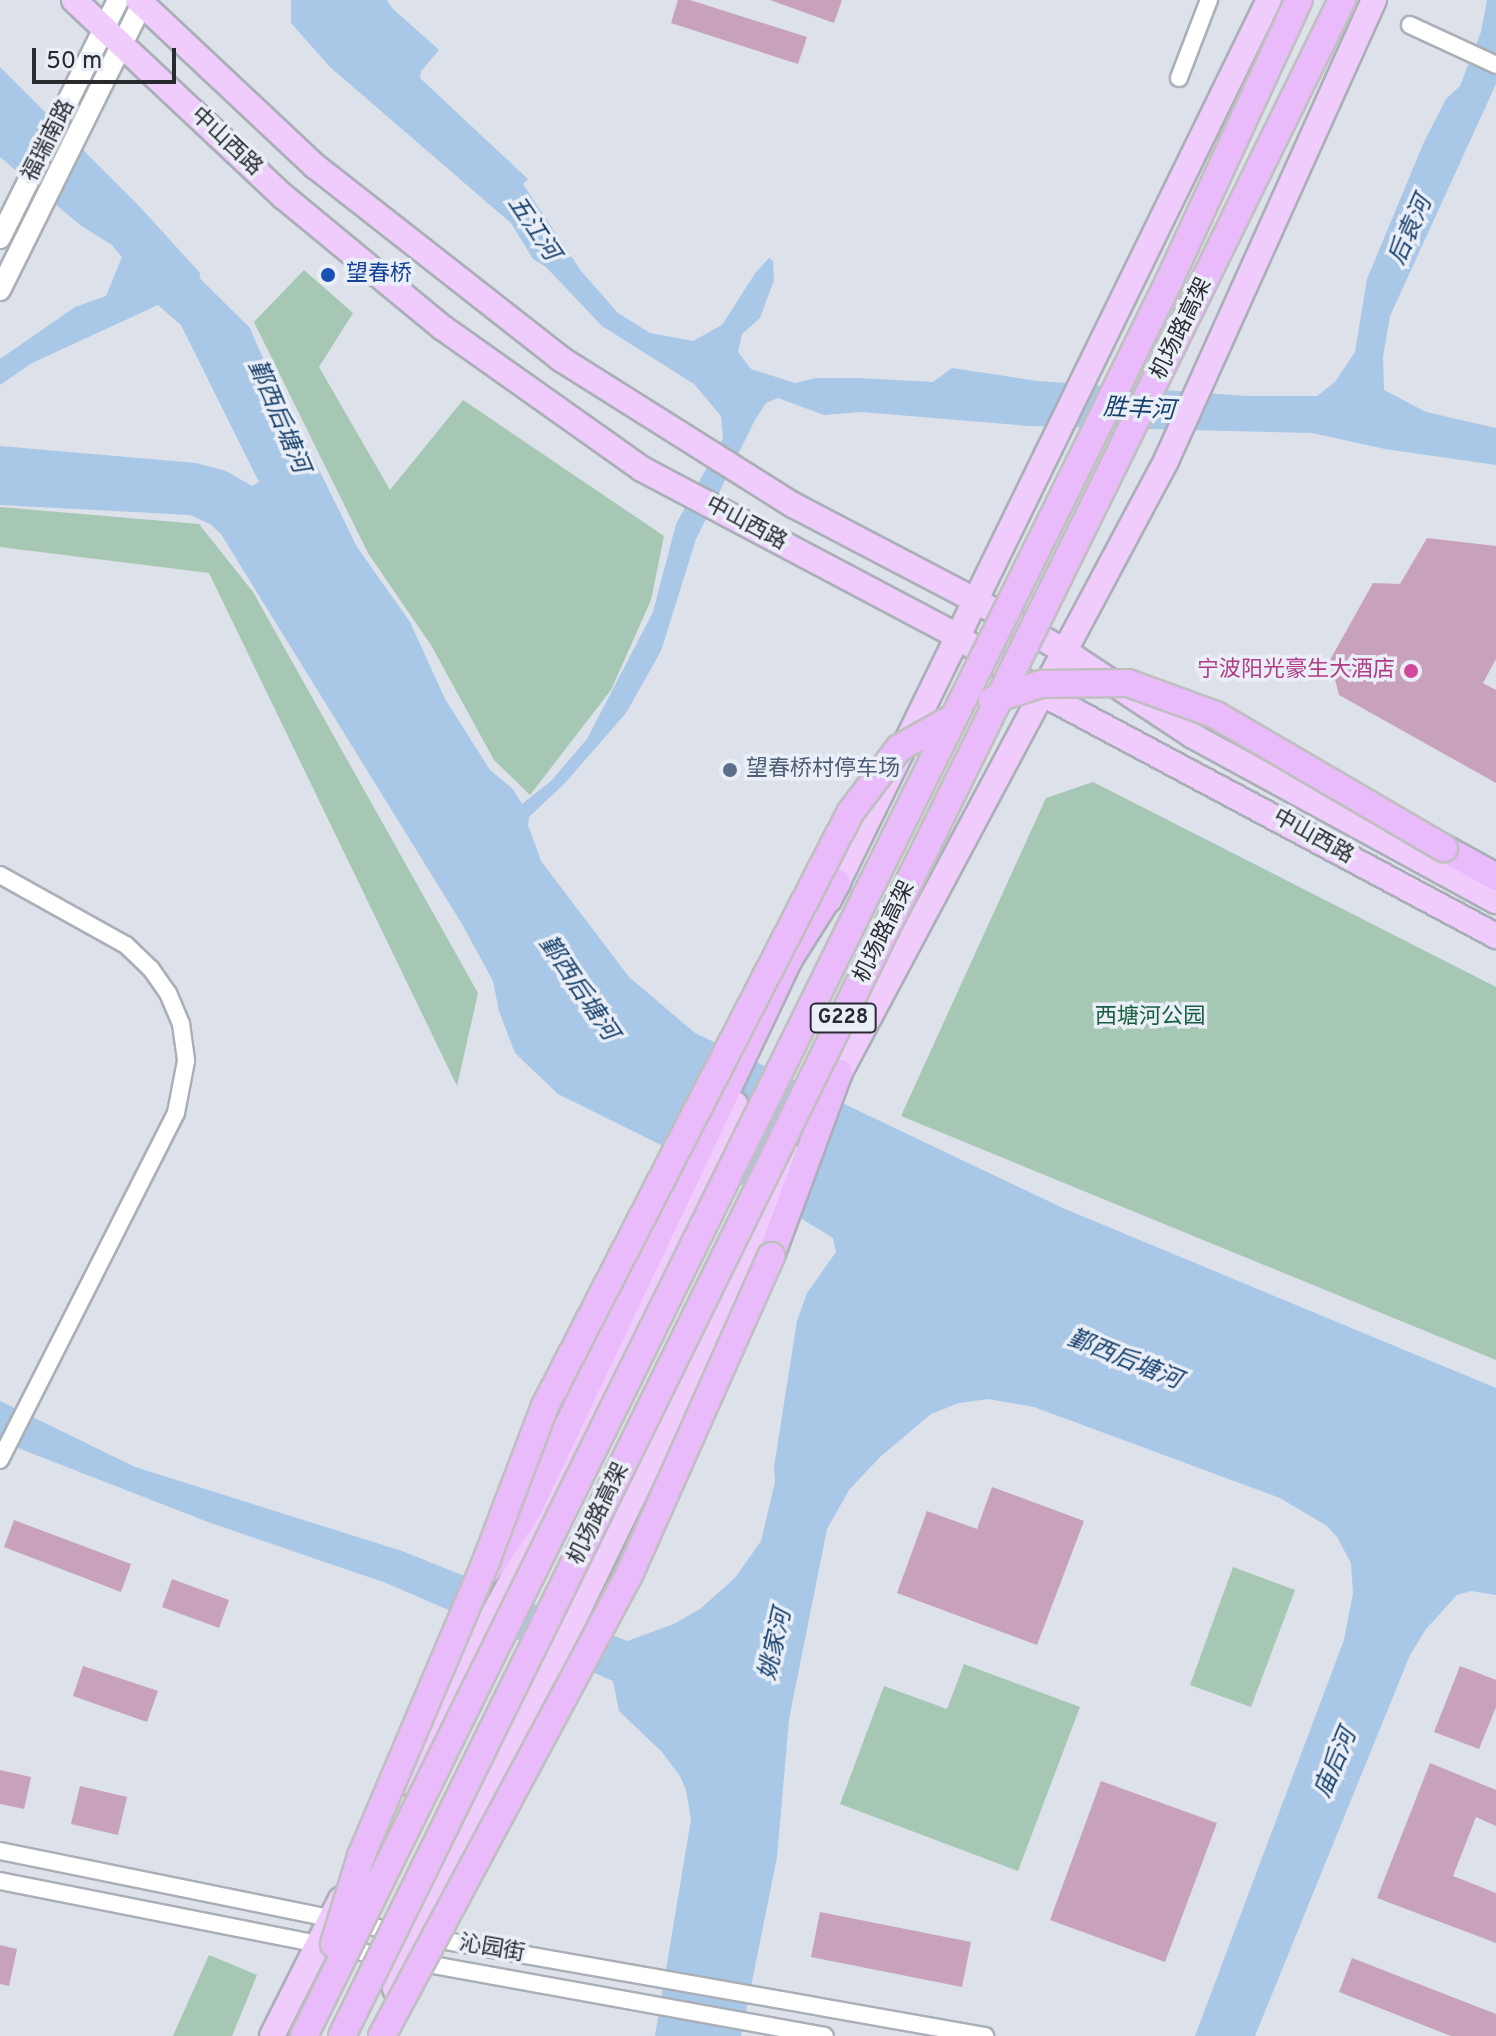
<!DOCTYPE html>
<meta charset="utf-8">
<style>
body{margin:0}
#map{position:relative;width:1496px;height:2036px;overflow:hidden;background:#dce1ea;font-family:Overpass,"Noto Sans SC",sans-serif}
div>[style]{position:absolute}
.green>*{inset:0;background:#a6c7b4}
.water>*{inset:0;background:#a9c7e7}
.canal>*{height:20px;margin:-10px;padding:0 10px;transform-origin:10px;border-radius:10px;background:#a9c7e7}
.building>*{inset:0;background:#c8a2bb}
.roads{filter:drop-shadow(2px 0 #aaafb7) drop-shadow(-2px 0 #aaafb7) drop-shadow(0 2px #aaafb7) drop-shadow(0 -2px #aaafb7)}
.minor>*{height:16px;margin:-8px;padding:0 8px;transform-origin:8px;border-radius:8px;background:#fff}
.tertiary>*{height:20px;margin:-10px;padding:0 10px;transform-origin:10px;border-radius:10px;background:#fff}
.primary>*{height:24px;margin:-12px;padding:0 12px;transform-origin:12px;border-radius:12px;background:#efccfb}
.trunk>*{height:26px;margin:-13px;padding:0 13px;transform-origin:13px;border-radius:13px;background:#eabbfa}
.bridges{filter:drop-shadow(2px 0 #bfbfc0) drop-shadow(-2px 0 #bfbfc0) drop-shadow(0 2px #bfbfc0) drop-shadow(0 -2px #bfbfc0)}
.trunk-bridge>*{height:26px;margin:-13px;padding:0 13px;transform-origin:13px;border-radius:13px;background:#eabbfa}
.dots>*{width:22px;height:22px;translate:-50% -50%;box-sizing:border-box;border:4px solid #e9eef7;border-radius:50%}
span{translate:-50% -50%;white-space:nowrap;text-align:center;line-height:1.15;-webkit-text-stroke:7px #e9eef7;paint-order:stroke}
.shield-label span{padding:2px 6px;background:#e9eef7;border:2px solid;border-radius:6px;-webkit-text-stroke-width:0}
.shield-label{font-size:20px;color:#292a2e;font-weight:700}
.street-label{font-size:22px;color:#292a2e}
.transit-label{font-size:22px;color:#164399}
.left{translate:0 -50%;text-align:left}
.hotel-label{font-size:22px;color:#b23c85}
.right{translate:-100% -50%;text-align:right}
.service-label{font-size:22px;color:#4e5e75}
.park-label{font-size:22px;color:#175e3f}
.water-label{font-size:24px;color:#16406a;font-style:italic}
.scale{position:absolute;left:32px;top:48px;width:144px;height:36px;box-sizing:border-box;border:4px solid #292a2e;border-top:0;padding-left:10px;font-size:24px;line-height:28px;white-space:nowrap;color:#292a2e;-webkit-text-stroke:6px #e9eef7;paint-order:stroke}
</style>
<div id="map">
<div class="green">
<i style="clip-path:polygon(304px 270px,353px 313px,319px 367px,390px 490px,463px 400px,664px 536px,651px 600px,611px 690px,530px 795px,494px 760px,431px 645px,368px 553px,254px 322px)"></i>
<i style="clip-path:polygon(0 507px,199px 524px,253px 592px,478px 993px,457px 1086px,209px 573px,0 547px)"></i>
<i style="clip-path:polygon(1093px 782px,1496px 987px,1496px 1360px,901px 1116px,1046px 798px)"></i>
<i style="clip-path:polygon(1233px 1567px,1295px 1590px,1251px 1707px,1190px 1685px)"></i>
<i style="clip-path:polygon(964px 1664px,1080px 1707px,1018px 1871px,840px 1804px,884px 1686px,947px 1709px)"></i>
<i style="clip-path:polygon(209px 1955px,257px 1975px,232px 2036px,173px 2036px)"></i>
</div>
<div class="water">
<i style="clip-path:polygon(291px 0,387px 0,392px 8px,439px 50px,421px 71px,420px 78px,528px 179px,523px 184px,581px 271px,618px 313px,650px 333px,693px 341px,722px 325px,756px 272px,769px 258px,773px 261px,774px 280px,760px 318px,742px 334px,738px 352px,751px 369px,795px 383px,816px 378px,858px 378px,933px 382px,952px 368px,1037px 381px,1247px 396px,1317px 396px,1335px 382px,1355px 352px,1367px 279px,1424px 142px,1446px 99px,1460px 86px,1481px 32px,1487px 0,1496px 0,1496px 84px,1390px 316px,1383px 357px,1384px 390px,1426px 412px,1496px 428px,1496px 465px,1385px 449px,1312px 433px,1029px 426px,862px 412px,824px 415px,778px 398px,766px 403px,755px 420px,696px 539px,661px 651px,626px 713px,565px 783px,529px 817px,528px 825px,541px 861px,629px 977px,695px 1033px,1065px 1209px,1496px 1388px,1496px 1595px,1471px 1591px,1457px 1595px,1426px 1629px,1410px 1655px,1255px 2036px,1195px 2036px,1344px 1640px,1353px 1593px,1351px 1563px,1337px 1537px,1327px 1526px,1280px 1498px,1034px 1407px,988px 1399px,959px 1403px,931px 1414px,880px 1457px,849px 1490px,827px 1529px,789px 1719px,777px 1857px,741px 2036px,655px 2036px,691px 1819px,686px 1790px,680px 1776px,662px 1752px,619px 1711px,613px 1681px,386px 1583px,208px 1522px,0 1441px,0 1401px,135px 1467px,402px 1551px,627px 1641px,674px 1624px,700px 1609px,735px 1578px,761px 1541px,775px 1482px,774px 1467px,797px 1321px,807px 1293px,836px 1252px,833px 1238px,768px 1198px,558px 1094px,515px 1053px,499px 1011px,493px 981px,462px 924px,221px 534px,210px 524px,190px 515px,0 505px,0 446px,196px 463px,226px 471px,252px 486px,259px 482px,181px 325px,158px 305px,32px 363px,0 385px,0 359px,75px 307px,106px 296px,122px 257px,112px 245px,80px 225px,0 157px,0 67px,139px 206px,200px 273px,198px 295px,202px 302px,241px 346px,297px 425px,357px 547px,410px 622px,445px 699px,490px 770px,513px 789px,522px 804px,551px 781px,587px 739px,653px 612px,676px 524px,723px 438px,721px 416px,694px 384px,602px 326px,546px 267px,533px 259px,511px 223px,330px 67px,291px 23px)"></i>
</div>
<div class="canal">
<i style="left:180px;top:273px;width:86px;rotate:44.5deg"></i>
<i style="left:241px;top:333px;width:62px;rotate:66.3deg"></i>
</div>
<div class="building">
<i style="clip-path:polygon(678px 0,690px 0,807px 37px,798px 64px,671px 23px)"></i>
<i style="clip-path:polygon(770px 0,842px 0,834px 23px)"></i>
<i style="clip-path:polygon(1427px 538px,1496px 546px,1496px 659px,1483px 683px,1496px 690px,1496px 783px,1339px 695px,1330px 660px,1373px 583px,1400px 584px)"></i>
<i style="clip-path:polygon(992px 1487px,1084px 1521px,1037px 1645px,897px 1593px,927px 1511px,977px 1529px)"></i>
<i style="clip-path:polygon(14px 1520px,131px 1564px,121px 1592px,4px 1547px)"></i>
<i style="clip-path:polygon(172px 1579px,229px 1600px,219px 1628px,162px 1607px)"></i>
<i style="clip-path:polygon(83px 1666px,158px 1691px,147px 1722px,73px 1696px)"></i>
<i style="clip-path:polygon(1460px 1666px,1496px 1680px,1496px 1707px,1479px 1749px,1434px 1732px)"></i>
<i style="clip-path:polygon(1430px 1763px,1496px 1790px,1496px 1826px,1476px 1817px,1453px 1876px,1496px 1893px,1496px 1943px,1377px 1898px)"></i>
<i style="clip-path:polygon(0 1770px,31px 1777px,24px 1809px,0 1804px)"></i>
<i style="clip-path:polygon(1101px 1781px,1217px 1823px,1165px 1962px,1050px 1920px)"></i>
<i style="clip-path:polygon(80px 1786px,127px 1797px,118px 1835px,71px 1824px)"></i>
<i style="clip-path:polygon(820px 1912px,971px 1942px,962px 1987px,811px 1957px)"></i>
<i style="clip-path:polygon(0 1945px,17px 1949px,9px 1986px,0 1984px)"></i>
<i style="clip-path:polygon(1352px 1958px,1496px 2014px,1496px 2036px,1451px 2036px,1339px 1992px)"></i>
</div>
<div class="roads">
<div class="minor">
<i style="left:1410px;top:25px;width:95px;rotate:24.9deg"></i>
<i style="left:1179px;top:78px;width:84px;rotate:-69deg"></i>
<i style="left:0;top:875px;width:144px;rotate:29.1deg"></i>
<i style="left:126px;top:945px;width:35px;rotate:44deg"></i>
<i style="left:151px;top:969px;width:29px;rotate:55deg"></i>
<i style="left:168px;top:993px;width:34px;rotate:67deg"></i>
<i style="left:181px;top:1024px;width:37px;rotate:82deg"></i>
<i style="left:186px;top:1061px;width:53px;rotate:100.9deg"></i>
<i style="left:176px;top:1113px;width:389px;rotate:116.9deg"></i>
<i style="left:0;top:1851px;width:427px;rotate:11.5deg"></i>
<i style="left:418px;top:1936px;width:576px;rotate:10deg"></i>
<i style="left:0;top:1881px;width:323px;rotate:11.2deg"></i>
<i style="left:317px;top:1944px;width:516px;rotate:10.27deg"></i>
</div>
<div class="tertiary">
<i style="left:0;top:238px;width:266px;rotate:-63.6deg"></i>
<i style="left:0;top:290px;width:324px;rotate:-63.6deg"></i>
</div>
<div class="primary">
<i style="left:74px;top:0;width:288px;rotate:43.2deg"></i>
<i style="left:284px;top:197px;width:206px;rotate:39.5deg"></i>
<i style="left:443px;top:328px;width:244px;rotate:35.3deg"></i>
<i style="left:642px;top:469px;width:357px;rotate:27.9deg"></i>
<i style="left:957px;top:636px;width:104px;rotate:34deg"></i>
<i style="left:1043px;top:694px;width:514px;rotate:28.11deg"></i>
<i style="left:138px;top:0;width:243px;rotate:43.2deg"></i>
<i style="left:315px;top:166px;width:313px;rotate:38.1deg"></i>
<i style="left:561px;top:359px;width:274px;rotate:32.2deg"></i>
<i style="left:793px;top:505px;width:205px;rotate:27.6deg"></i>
<i style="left:975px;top:600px;width:105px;rotate:29.7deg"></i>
<i style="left:1066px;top:652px;width:152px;rotate:33.5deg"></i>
<i style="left:1193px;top:736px;width:345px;rotate:28.6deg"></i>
<i style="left:829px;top:900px;width:1002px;rotate:-63.95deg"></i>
<i style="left:831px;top:1089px;width:712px;rotate:-61.92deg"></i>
<i style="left:1166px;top:461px;width:506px;rotate:-65.72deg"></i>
<i style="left:403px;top:1782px;width:247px;rotate:-61.7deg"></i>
<i style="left:520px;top:1565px;width:509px;rotate:-65deg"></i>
<i style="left:395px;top:1989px;width:923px;rotate:-64.18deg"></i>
<i style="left:272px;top:2036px;width:153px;rotate:-63.3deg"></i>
</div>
<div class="trunk">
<i style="left:1444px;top:848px;width:60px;rotate:29.1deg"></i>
<i style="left:771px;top:1256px;width:196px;rotate:-69.7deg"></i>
<i style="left:487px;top:1571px;width:73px;rotate:-56.1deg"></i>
<i style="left:528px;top:1510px;width:610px;rotate:-64.65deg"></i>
<i style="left:789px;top:959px;width:90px;rotate:-57.7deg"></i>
</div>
</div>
<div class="bridges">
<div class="trunk-bridge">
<i style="left:992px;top:700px;width:52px;rotate:-18.1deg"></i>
<i style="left:1041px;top:684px;width:87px;rotate:-0.7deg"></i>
<i style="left:1128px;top:683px;width:94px;rotate:20deg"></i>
<i style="left:1216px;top:715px;width:264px;rotate:30.3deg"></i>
<i style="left:334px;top:1944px;width:92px;rotate:-72.9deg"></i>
<i style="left:361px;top:1856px;width:320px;rotate:-67deg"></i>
<i style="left:486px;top:1561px;width:164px;rotate:-69.2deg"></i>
<i style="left:544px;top:1408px;width:669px;rotate:-62.78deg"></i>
<i style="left:850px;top:813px;width:81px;rotate:-53deg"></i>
<i style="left:899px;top:748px;width:62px;rotate:-29.1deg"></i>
<i style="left:304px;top:2036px;width:1957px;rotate:-63.76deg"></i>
<i style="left:1169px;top:281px;width:310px;rotate:-65.2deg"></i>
<i style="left:342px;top:2036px;width:2268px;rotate:-63.84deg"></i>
<i style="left:382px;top:2036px;width:525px;rotate:-61.82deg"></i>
<i style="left:630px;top:1573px;width:347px;rotate:-66deg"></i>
</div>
</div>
<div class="dots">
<i style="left:328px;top:275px;background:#1a4fb4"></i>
<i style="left:1411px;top:671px;background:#d1479c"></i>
<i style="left:730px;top:770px;background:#5c6f8a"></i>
</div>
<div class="shield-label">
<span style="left:843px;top:1018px">G228</span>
</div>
<div class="street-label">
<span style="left:49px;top:141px;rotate:-63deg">福瑞南路</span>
<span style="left:226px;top:142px;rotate:43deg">中山西路</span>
<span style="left:1182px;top:329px;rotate:-64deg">机场路高架</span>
<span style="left:746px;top:524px;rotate:28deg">中山西路</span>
<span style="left:1313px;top:837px;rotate:29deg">中山西路</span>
<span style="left:885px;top:932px;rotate:-64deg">机场路高架</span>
<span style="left:599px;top:1514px;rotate:-64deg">机场路高架</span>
<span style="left:492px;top:1949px;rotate:10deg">沁园街</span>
</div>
<div class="transit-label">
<span class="left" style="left:346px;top:275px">望春桥</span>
</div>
<div class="hotel-label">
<span class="right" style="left:1395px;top:671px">宁波阳光豪生大酒店</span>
</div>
<div class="service-label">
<span class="left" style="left:746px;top:770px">望春桥村停车场</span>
</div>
<div class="park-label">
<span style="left:1150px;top:1018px">西塘河公园</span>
</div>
<div class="water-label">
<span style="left:532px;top:229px;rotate:56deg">五江河</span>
<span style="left:1412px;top:231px;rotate:-66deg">后袁河</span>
<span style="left:1139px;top:411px;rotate:3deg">胜丰河</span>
<span style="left:277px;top:417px;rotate:67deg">鄞西后塘河</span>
<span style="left:577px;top:989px;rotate:56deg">鄞西后塘河</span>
<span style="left:1124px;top:1361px;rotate:22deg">鄞西后塘河</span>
<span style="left:777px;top:1645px;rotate:-77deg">姚家河</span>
<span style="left:1337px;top:1764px;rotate:-67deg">庙后河</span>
</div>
<div class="scale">50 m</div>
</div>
